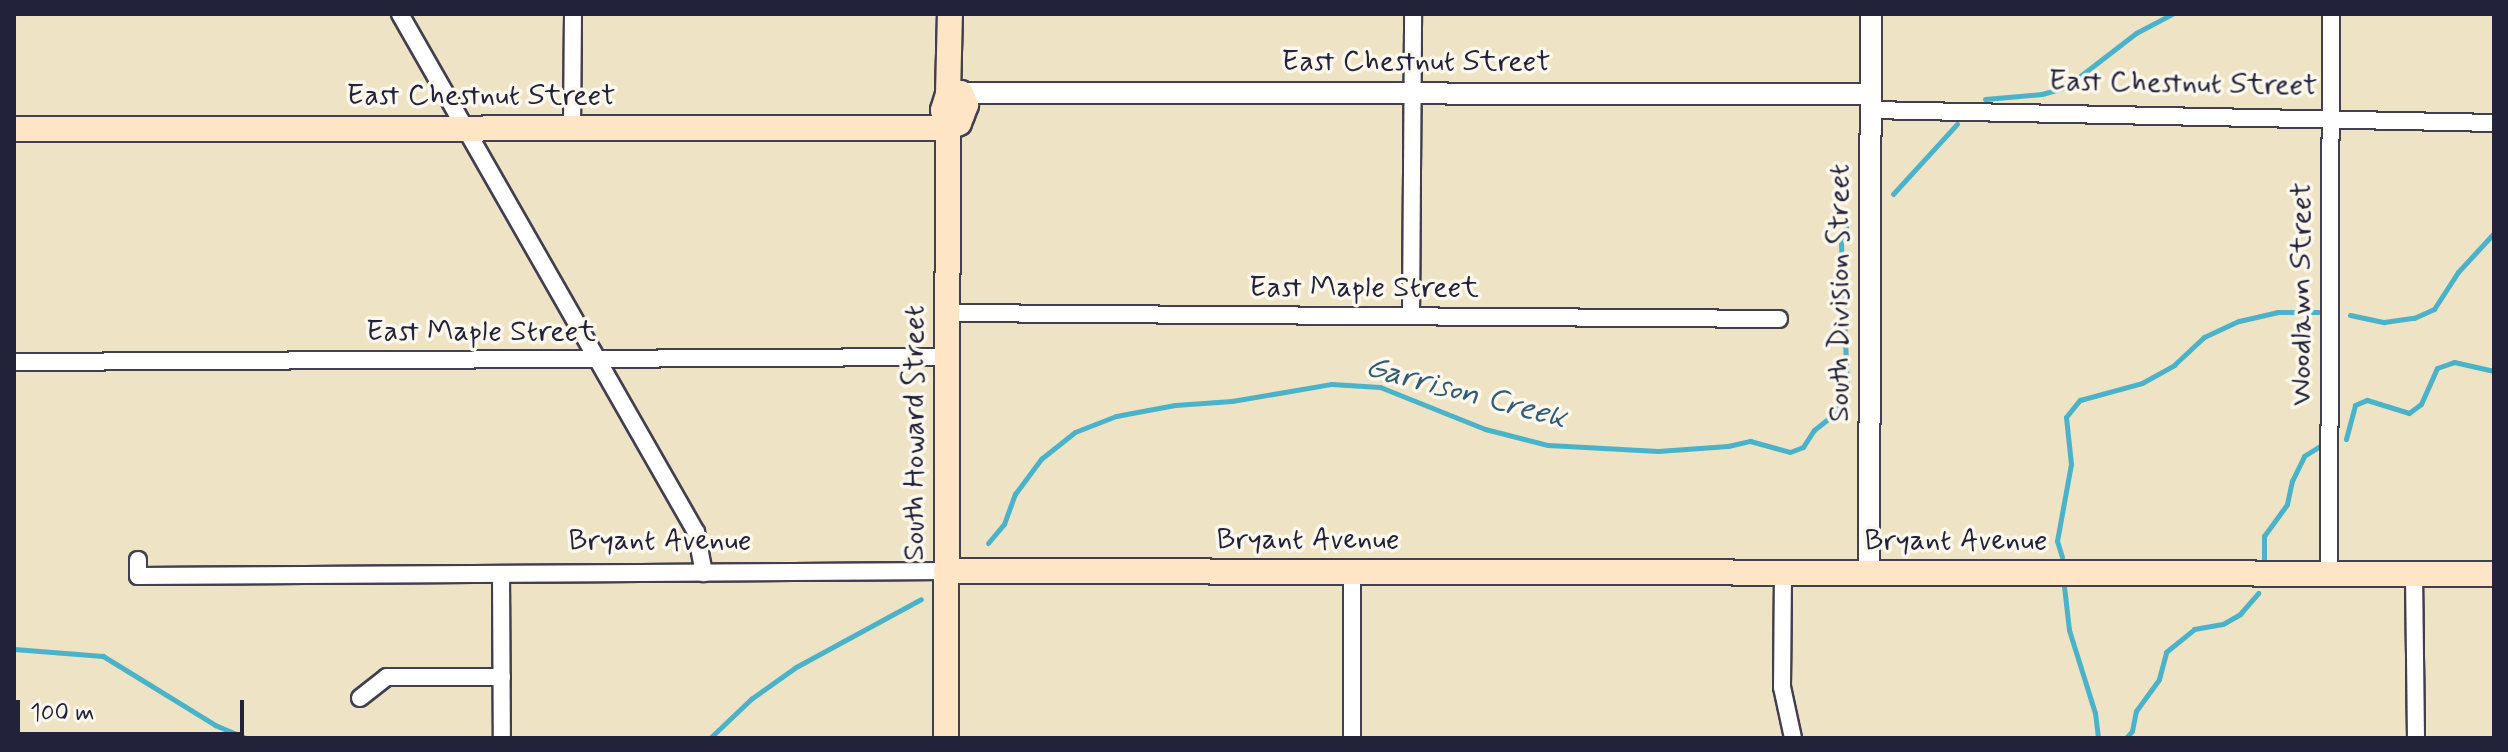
<!DOCTYPE html>
<style>
body{margin:0}
#map{position:relative;width:2508px;height:752px;overflow:hidden;background:#eee3c4;font-family:Mynerve,sans-serif}
div>[style]{position:absolute}
.stream>*{height:5px;margin:-2.5px;padding:0 2.5px;transform-origin:2.5px;border-radius:2.5px;background:#4ab2c9}
.roads{filter:drop-shadow(2px 0 #413f50) drop-shadow(-2px 0 #413f50) drop-shadow(0 2px #413f50) drop-shadow(0 -2px #413f50)}
.minor>*{height:16px;margin:-8px;padding:0 8px;transform-origin:8px;border-radius:8px;background:#fff}
.tertiary>*{height:20px;margin:-10px;padding:0 10px;transform-origin:10px;border-radius:10px;background:#fff}
.secondary>*{height:24px;margin:-12px;padding:0 12px;transform-origin:12px;border-radius:12px;background:#fee5c5}
span{translate:-50% -50%;white-space:nowrap;text-align:center;line-height:1.15;-webkit-text-stroke:7px #fbf7ec;paint-order:stroke}
.street-label{font-size:30px;color:#22223b}
.water-label{font-size:32px;color:#325c74;font-style:italic}
.frame{position:absolute;inset:0;border:16px solid #22223b;pointer-events:none}
.scale{position:absolute;left:16px;top:700px;width:228px;height:36px;box-sizing:border-box;border:4px solid #22223b;border-top:0;padding-left:10px;font-size:24px;line-height:28px;white-space:nowrap;color:#22223b;-webkit-text-stroke:6px #fbf7ec;paint-order:stroke}
</style>
<div id="map">
<div class="stream">
<i style="left:1985px;top:99px;width:57px;rotate:-5deg"></i>
<i style="left:2042px;top:94px;width:25px;rotate:-16deg"></i>
<i style="left:2066px;top:87px;width:88px;rotate:-37.6deg"></i>
<i style="left:2136px;top:33px;width:41px;rotate:-27.8deg"></i>
<i style="left:1893px;top:194px;width:95px;rotate:-47.6deg"></i>
<i style="left:2350px;top:315px;width:35px;rotate:12deg"></i>
<i style="left:2384px;top:322px;width:30px;rotate:-8deg"></i>
<i style="left:2414px;top:318px;width:22px;rotate:-24deg"></i>
<i style="left:2434px;top:309px;width:44px;rotate:-57deg"></i>
<i style="left:2458px;top:272px;width:53px;rotate:-47.3deg"></i>
<i style="left:2346px;top:439px;width:35px;rotate:-75deg"></i>
<i style="left:2355px;top:405px;width:13px;rotate:-23deg"></i>
<i style="left:2367px;top:400px;width:44px;rotate:17.2deg"></i>
<i style="left:2409px;top:413px;width:15px;rotate:-37deg"></i>
<i style="left:2421px;top:404px;width:39px;rotate:-66deg"></i>
<i style="left:2437px;top:368px;width:18px;rotate:-19deg"></i>
<i style="left:2454px;top:362px;width:41px;rotate:12.7deg"></i>
<i style="left:988px;top:543px;width:25px;rotate:-50deg"></i>
<i style="left:1004px;top:524px;width:32px;rotate:-70deg"></i>
<i style="left:1015px;top:494px;width:44px;rotate:-53.4deg"></i>
<i style="left:1041px;top:459px;width:43px;rotate:-38.5deg"></i>
<i style="left:1075px;top:432px;width:44px;rotate:-21.3deg"></i>
<i style="left:1116px;top:416px;width:60px;rotate:-10.6deg"></i>
<i style="left:1175px;top:405px;width:57px;rotate:-4deg"></i>
<i style="left:1232px;top:401px;width:100px;rotate:-9.7deg"></i>
<i style="left:1331px;top:384px;width:49px;rotate:3.5deg"></i>
<i style="left:1380px;top:387px;width:113px;rotate:21.8deg"></i>
<i style="left:1485px;top:429px;width:65px;rotate:14.3deg"></i>
<i style="left:1548px;top:445px;width:110px;rotate:3.1deg"></i>
<i style="left:1658px;top:451px;width:70px;rotate:-4.1deg"></i>
<i style="left:1728px;top:446px;width:23px;rotate:-13deg"></i>
<i style="left:1750px;top:441px;width:41px;rotate:15.4deg"></i>
<i style="left:1790px;top:452px;width:14px;rotate:-21deg"></i>
<i style="left:1803px;top:447px;width:20px;rotate:-57deg"></i>
<i style="left:1814px;top:430px;width:23px;rotate:-38deg"></i>
<i style="left:1832px;top:416px;width:33px;rotate:-63deg"></i>
<i style="left:1847px;top:387px;width:145px;rotate:-92.4deg"></i>
<i style="left:1841px;top:242px;width:16px;rotate:-72deg"></i>
<i style="left:2062px;top:557px;width:17px;rotate:-107deg"></i>
<i style="left:2057px;top:541px;width:78px;rotate:-79.7deg"></i>
<i style="left:2071px;top:464px;width:47px;rotate:-96.1deg"></i>
<i style="left:2066px;top:417px;width:22px;rotate:-51deg"></i>
<i style="left:2080px;top:400px;width:64px;rotate:-15.3deg"></i>
<i style="left:2142px;top:383px;width:37px;rotate:-29deg"></i>
<i style="left:2174px;top:365px;width:41px;rotate:-43deg"></i>
<i style="left:2204px;top:337px;width:38px;rotate:-25deg"></i>
<i style="left:2239px;top:321px;width:39px;rotate:-13deg"></i>
<i style="left:2277px;top:312px;width:41px"></i>
<i style="left:2264px;top:560px;width:24px;rotate:-90deg"></i>
<i style="left:2264px;top:536px;width:39px;rotate:-54deg"></i>
<i style="left:2287px;top:504px;width:24px;rotate:-78deg"></i>
<i style="left:2292px;top:481px;width:28px;rotate:-64deg"></i>
<i style="left:2304px;top:456px;width:19px;rotate:-32deg"></i>
<i style="left:2064px;top:586px;width:44px;rotate:83.5deg"></i>
<i style="left:2069px;top:630px;width:87px;rotate:72.6deg"></i>
<i style="left:2095px;top:713px;width:25px;rotate:83deg"></i>
<i style="left:14px;top:649px;width:89px;rotate:4.5deg"></i>
<i style="left:103px;top:656px;width:132px;rotate:31.6deg"></i>
<i style="left:215px;top:725px;width:34px;rotate:23deg"></i>
<i style="left:710px;top:738px;width:57px;rotate:-43.6deg"></i>
<i style="left:751px;top:699px;width:55px;rotate:-35.4deg"></i>
<i style="left:796px;top:667px;width:142px;rotate:-28.5deg"></i>
<i style="left:2126px;top:738px;width:9px;rotate:-49deg"></i>
<i style="left:2132px;top:731px;width:20px;rotate:-79deg"></i>
<i style="left:2136px;top:711px;width:39px;rotate:-54deg"></i>
<i style="left:2159px;top:679px;width:28px;rotate:-75deg"></i>
<i style="left:2166px;top:652px;width:36px;rotate:-39deg"></i>
<i style="left:2194px;top:629px;width:29px;rotate:-10deg"></i>
<i style="left:2223px;top:624px;width:20px;rotate:-30deg"></i>
<i style="left:2240px;top:614px;width:28px;rotate:-49deg"></i>
</div>
<div class="roads">
<div class="minor">
<i style="left:400px;top:14px;width:597px;rotate:60.26deg"></i>
<i style="left:696px;top:532px;width:42px;rotate:79deg"></i>
<i style="left:1870px;top:110px;width:624px;rotate:1.19deg"></i>
<i style="left:572px;top:128px;width:114px;rotate:-89.5deg"></i>
<i style="left:948px;top:313px;width:831px;rotate:0.41deg"></i>
<i style="left:1411px;top:316px;width:302px;rotate:-89.6deg"></i>
<i style="left:14px;top:362px;width:934px;rotate:-0.31deg"></i>
<i style="left:138px;top:560px;width:16px;rotate:90deg"></i>
<i style="left:138px;top:576px;width:808px;rotate:-0.35deg"></i>
<i style="left:1783px;top:573px;width:114px;rotate:90.5deg"></i>
<i style="left:1782px;top:687px;width:52px;rotate:77.8deg"></i>
<i style="left:501px;top:574px;width:164px;rotate:89.7deg"></i>
<i style="left:2329px;top:574px;width:560px;rotate:-89.8deg"></i>
<i style="left:2414px;top:574px;width:164px;rotate:89.3deg"></i>
<i style="left:360px;top:698px;width:34px;rotate:-38deg"></i>
<i style="left:387px;top:677px;width:115px"></i>
<i style="left:1352px;top:738px;width:166px;rotate:-90deg"></i>
</div>
<div class="tertiary">
<i style="left:961px;top:93px;width:909px;rotate:0.06deg"></i>
<i style="left:1869px;top:573px;width:559px;rotate:-89.8deg"></i>
</div>
<div class="secondary">
<i style="left:948px;top:94px;width:80px;rotate:-88.6deg"></i>
<i style="left:14px;top:129px;width:934px;rotate:-0.06deg"></i>
<i style="left:948px;top:128px;width:12px;rotate:-24deg"></i>
<i style="left:959px;top:123px;width:9px;rotate:-69deg"></i>
<i style="left:962px;top:115px;width:11px;rotate:-68deg"></i>
<i style="left:966px;top:105px;width:13px;rotate:-113deg"></i>
<i style="left:961px;top:93px;width:13px;rotate:176deg"></i>
<i style="left:948px;top:94px;width:17px;rotate:107deg"></i>
<i style="left:943px;top:110px;width:19px;rotate:74deg"></i>
<i style="left:948px;top:128px;width:610px;rotate:90.19deg"></i>
<i style="left:946px;top:571px;width:1548px;rotate:0.11deg"></i>
</div>
</div>
<div class="street-label">
<span style="left:1416px;top:62px">East Chestnut Street</span>
<span style="left:2183px;top:84px;rotate:1deg">East Chestnut Street</span>
<span style="left:481px;top:96px">East Chestnut Street</span>
<span style="left:1364px;top:288px">East Maple Street</span>
<span style="left:1840px;top:293px;rotate:-90deg">South Division Street</span>
<span style="left:2302px;top:294px;rotate:-90deg">Woodlawn Street</span>
<span style="left:481px;top:332px">East Maple Street</span>
<span style="left:915px;top:433px;rotate:-90deg">South Howard Street</span>
<span style="left:1308px;top:540px">Bryant Avenue</span>
<span style="left:660px;top:541px">Bryant Avenue</span>
<span style="left:1956px;top:541px">Bryant Avenue</span>
</div>
<div class="water-label">
<span style="left:1466px;top:393px;rotate:15deg">Garrison Creek</span>
</div>
<div class="frame"></div>
<div class="scale">100 m</div>
</div>
